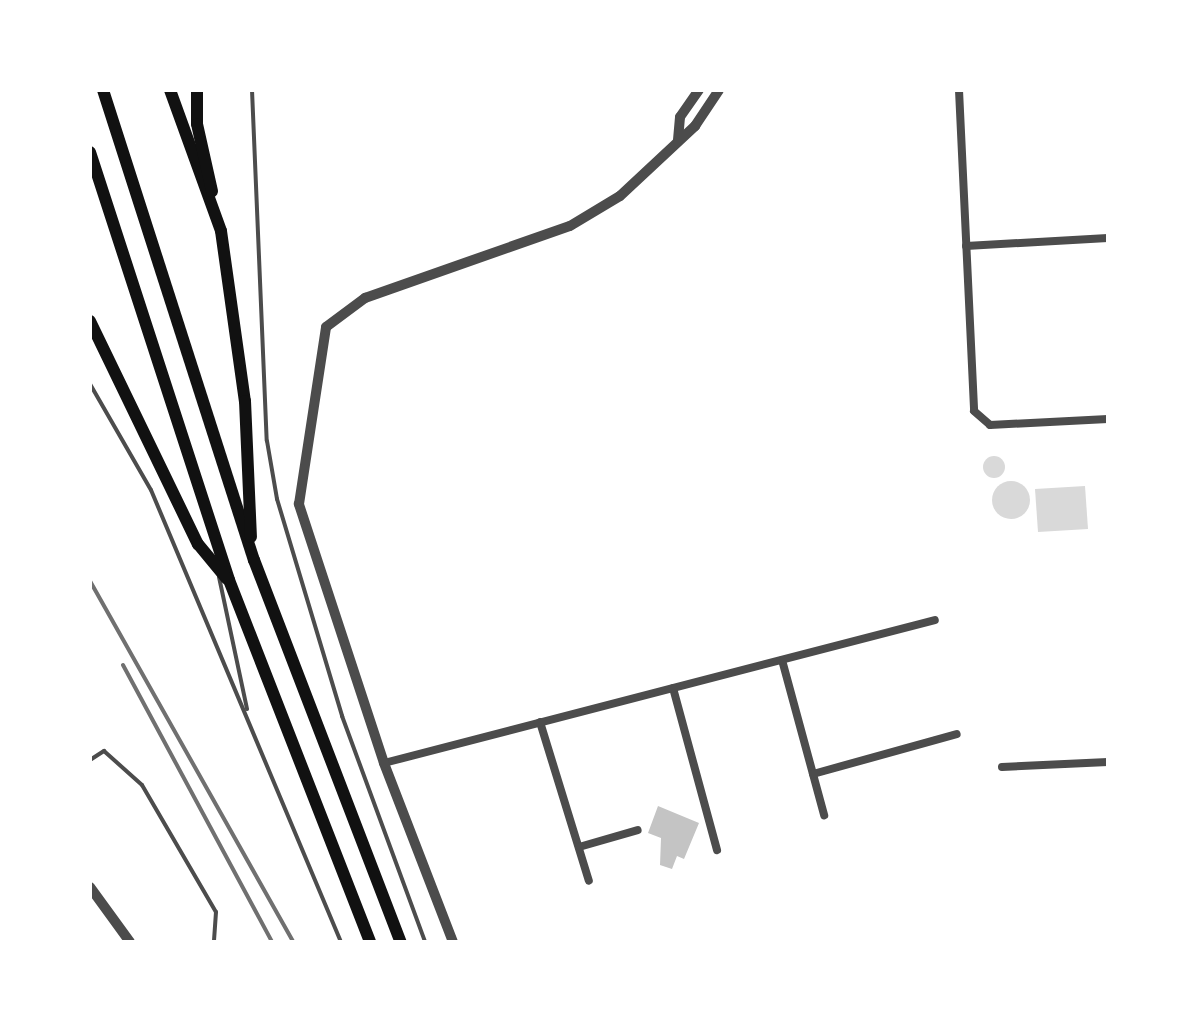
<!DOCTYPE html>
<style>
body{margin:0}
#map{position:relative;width:1198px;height:1032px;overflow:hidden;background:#fff;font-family:"Sofia Sans Condensed",sans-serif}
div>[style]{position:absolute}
.water>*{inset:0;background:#d9d9d9}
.round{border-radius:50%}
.building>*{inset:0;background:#c4c4c4}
.service>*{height:4px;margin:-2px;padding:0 2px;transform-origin:2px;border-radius:2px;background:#4c4c4c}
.minor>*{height:8px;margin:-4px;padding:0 4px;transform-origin:4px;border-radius:4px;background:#4c4c4c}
.tertiary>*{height:10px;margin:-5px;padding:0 5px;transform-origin:5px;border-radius:5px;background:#4c4c4c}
.trunk>*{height:12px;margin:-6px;padding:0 6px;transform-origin:6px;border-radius:6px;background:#111}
.rail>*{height:4px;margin:-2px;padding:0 2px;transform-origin:2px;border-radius:2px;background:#707070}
span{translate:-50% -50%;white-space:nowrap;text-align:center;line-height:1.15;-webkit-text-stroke:8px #fff;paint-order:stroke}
.frame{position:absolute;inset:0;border:92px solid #fff;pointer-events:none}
</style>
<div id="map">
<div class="water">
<i class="round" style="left:983px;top:456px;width:22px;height:22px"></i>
<i class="round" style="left:992px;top:481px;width:38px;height:38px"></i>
<i style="clip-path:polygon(1085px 486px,1088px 529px,1038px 532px,1035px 489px)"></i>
</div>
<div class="building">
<i style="clip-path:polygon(658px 806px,699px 823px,684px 859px,677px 856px,672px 869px,660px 865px,661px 838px,648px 833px)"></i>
</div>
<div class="service">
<i style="left:252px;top:90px;width:351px;rotate:87.6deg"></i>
<i style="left:267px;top:441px;width:59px;rotate:80.2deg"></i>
<i style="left:277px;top:499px;width:227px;rotate:73.3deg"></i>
<i style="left:342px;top:716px;width:241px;rotate:69.8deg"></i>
<i style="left:90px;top:384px;width:122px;rotate:60.1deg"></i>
<i style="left:151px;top:490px;width:490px;rotate:67.2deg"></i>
<i style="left:219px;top:577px;width:135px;rotate:78deg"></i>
<i style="left:90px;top:760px;width:17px;rotate:-33deg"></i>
<i style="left:104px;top:751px;width:51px;rotate:41.8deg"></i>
<i style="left:142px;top:785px;width:147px;rotate:59.8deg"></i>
<i style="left:216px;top:912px;width:30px;rotate:94deg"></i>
</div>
<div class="minor">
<i style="left:959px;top:90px;width:321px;rotate:87.3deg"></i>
<i style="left:974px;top:411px;width:21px;rotate:41deg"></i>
<i style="left:990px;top:425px;width:118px;rotate:-2.9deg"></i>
<i style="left:966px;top:246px;width:142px;rotate:-3.2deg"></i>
<i style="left:782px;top:660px;width:161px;rotate:74.8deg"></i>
<i style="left:673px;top:688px;width:168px;rotate:74.8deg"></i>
<i style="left:540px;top:722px;width:166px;rotate:72.9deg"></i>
<i style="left:384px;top:763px;width:569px;rotate:-14.55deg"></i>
<i style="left:1002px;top:767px;width:106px;rotate:-2.7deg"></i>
<i style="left:813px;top:774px;width:149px;rotate:-15.5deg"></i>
<i style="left:579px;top:847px;width:61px;rotate:-16.1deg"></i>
</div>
<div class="tertiary">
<i style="left:678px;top:140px;width:23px;rotate:-85deg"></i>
<i style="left:680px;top:117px;width:33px;rotate:-55deg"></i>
<i style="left:90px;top:887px;width:68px;rotate:54deg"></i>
<i style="left:453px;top:942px;width:192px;rotate:-111.1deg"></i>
<i style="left:384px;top:763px;width:273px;rotate:-108.2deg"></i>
<i style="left:299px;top:504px;width:179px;rotate:-81.3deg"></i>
<i style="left:326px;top:327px;width:49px;rotate:-36.6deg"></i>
<i style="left:365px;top:298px;width:217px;rotate:-19.4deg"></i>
<i style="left:570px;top:226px;width:58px;rotate:-31deg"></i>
<i style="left:620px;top:196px;width:103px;rotate:-43deg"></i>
<i style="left:695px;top:126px;width:43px;rotate:-56.3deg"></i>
</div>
<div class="trunk">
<i style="left:103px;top:90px;width:494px;rotate:72.2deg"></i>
<i style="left:254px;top:560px;width:409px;rotate:69deg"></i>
<i style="left:170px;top:90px;width:150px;rotate:70.1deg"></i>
<i style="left:221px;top:231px;width:172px;rotate:82deg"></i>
<i style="left:245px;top:401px;width:136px;rotate:87.5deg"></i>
<i style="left:197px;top:90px;width:34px;rotate:90deg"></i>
<i style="left:197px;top:124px;width:69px;rotate:77.4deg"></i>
<i style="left:90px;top:152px;width:450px;rotate:72deg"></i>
<i style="left:229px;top:580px;width:388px;rotate:68.7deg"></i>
<i style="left:90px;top:321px;width:248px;rotate:64.2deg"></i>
<i style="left:198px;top:544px;width:45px;rotate:50.4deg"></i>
</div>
<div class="rail">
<i style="left:90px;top:581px;width:414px;rotate:60.6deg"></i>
<i style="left:123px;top:665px;width:315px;rotate:61.7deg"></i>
</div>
<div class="frame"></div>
</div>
